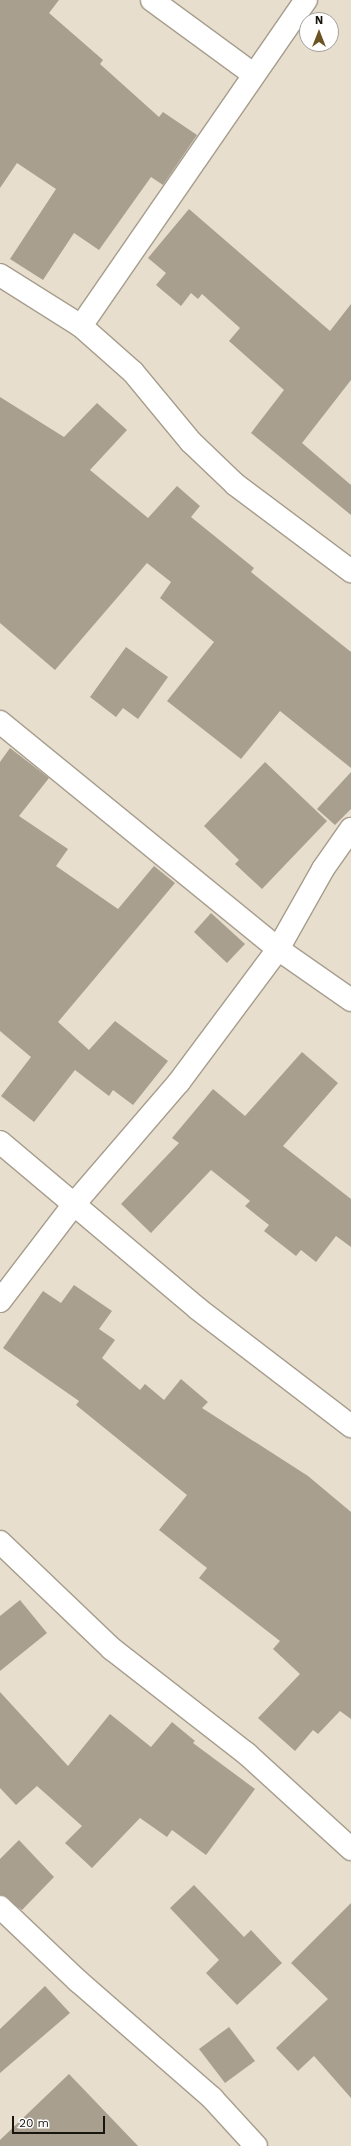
<!DOCTYPE html>
<style>
body{margin:0}
#map{position:relative;width:351px;height:2146px;overflow:hidden;background:#e7decd;font-family:"Work Sans",sans-serif}
div>[style]{position:absolute}
.building>*{inset:0;background:#a89f8f}
.roads{filter:drop-shadow(1px 0 #a69d8d) drop-shadow(-1px 0 #a69d8d) drop-shadow(0 1px #a69d8d) drop-shadow(0 -1px #a69d8d)}
.street>*{height:22px;margin:-11px;padding:0 11px;transform-origin:11px;border-radius:11px;background:#fff}
span{translate:-50% -50%;white-space:nowrap;text-align:center;line-height:1.15;-webkit-text-stroke:4px #fff;paint-order:stroke}
.north{position:absolute;left:299px;top:12px;width:40px;height:40px;box-sizing:border-box;background:#fff;border:1px solid #a3a19f;border-radius:50%;rotate:0deg;font-size:11px;font-weight:700;line-height:16px;text-align:center;color:#18150f}
.north::after{content:'';display:block;margin:auto;width:14px;height:18px;background:#6b5323;clip-path:polygon(50% 0,100% 100%,50% 72%,0 100%)}
.scale{position:absolute;left:12px;top:2116px;width:93px;height:18px;box-sizing:border-box;border:2px solid #18150f;border-top:0;padding-left:5px;font-size:12px;line-height:14px;white-space:nowrap;color:#18150f;-webkit-text-stroke:3px #fff;paint-order:stroke}
</style>
<div id="map">
<div class="building">
<i style="clip-path:polygon(0 0,59px 0,49px 13px,103px 60px,100px 64px,159px 117px,163px 112px,197px 135px,163px 185px,151px 177px,99px 250px,74px 233px,43px 280px,10px 259px,56px 189px,17px 163px,0 188px)"></i>
<i style="clip-path:polygon(189px 209px,330px 331px,351px 304px,351px 380px,302px 443px,351px 485px,351px 515px,251px 433px,284px 390px,229px 341px,240px 328px,202px 294px,198px 299px,191px 293px,181px 306px,156px 285px,166px 273px,148px 258px)"></i>
<i style="clip-path:polygon(0 397px,64px 437px,97px 403px,127px 430px,90px 470px,148px 518px,177px 486px,200px 506px,191px 517px,254px 568px,251px 572px,351px 652px,351px 768px,280px 711px,241px 759px,167px 701px,214px 642px,160px 598px,171px 582px,147px 563px,55px 670px,0 623px)"></i>
<i style="clip-path:polygon(126px 647px,168px 677px,138px 719px,123px 708px,116px 717px,90px 697px)"></i>
<i style="clip-path:polygon(10px 748px,49px 778px,19px 816px,68px 849px,56px 866px,118px 909px,154px 866px,175px 883px,58px 1022px,89px 1050px,115px 1021px,168px 1061px,133px 1105px,113px 1090px,109px 1096px,75px 1070px,34px 1122px,1px 1096px,31px 1057px,0 1031px,0 762px)"></i>
<i style="clip-path:polygon(265px 762px,327px 821px,262px 889px,235px 864px,239px 860px,204px 826px)"></i>
<i style="clip-path:polygon(351px 772px,351px 809px,335px 825px,317px 809px)"></i>
<i style="clip-path:polygon(211px 913px,245px 944px,227px 963px,194px 932px)"></i>
<i style="clip-path:polygon(302px 1052px,338px 1083px,283px 1146px,351px 1199px,351px 1247px,336px 1236px,316px 1262px,301px 1250px,296px 1256px,264px 1231px,269px 1225px,245px 1206px,250px 1201px,211px 1170px,151px 1233px,121px 1204px,179px 1143px,172px 1138px,213px 1089px,245px 1116px)"></i>
<i style="clip-path:polygon(74px 1285px,112px 1311px,99px 1329px,115px 1340px,102px 1358px,140px 1390px,145px 1384px,164px 1400px,181px 1379px,208px 1402px,202px 1408px,308px 1476px,351px 1512px,351px 1719px,340px 1711px,318px 1734px,313px 1730px,295px 1751px,258px 1718px,300px 1674px,273px 1649px,280px 1641px,199px 1578px,207px 1568px,159px 1530px,187px 1495px,76px 1405px,79px 1401px,3px 1348px,43px 1291px,61px 1303px)"></i>
<i style="clip-path:polygon(20px 1600px,47px 1633px,0 1671px,0 1616px)"></i>
<i style="clip-path:polygon(0 1692px,68px 1766px,110px 1714px,151px 1747px,172px 1722px,195px 1741px,193px 1743px,255px 1789px,206px 1855px,172px 1830px,167px 1837px,140px 1818px,92px 1868px,65px 1843px,82px 1826px,37px 1786px,16px 1805px,0 1788px)"></i>
<i style="clip-path:polygon(19px 1840px,54px 1877px,22px 1910px,0 1895px,0 1859px)"></i>
<i style="clip-path:polygon(194px 1885px,244px 1937px,251px 1930px,282px 1963px,237px 2005px,206px 1973px,219px 1960px,170px 1908px)"></i>
<i style="clip-path:polygon(351px 1903px,351px 2098px,314px 2056px,298px 2071px,276px 2048px,328px 1999px,291px 1963px)"></i>
<i style="clip-path:polygon(45px 1986px,70px 2013px,0 2073px,0 2029px)"></i>
<i style="clip-path:polygon(229px 2027px,255px 2061px,225px 2083px,199px 2049px)"></i>
<i style="clip-path:polygon(69px 2074px,138px 2146px,0 2146px,0 2140px)"></i>
</div>
<div class="roads">
<div class="street">
<i style="left:152px;top:0;width:125px;rotate:36.2deg"></i>
<i style="left:0;top:275px;width:96px;rotate:32.2deg"></i>
<i style="left:81px;top:326px;width:69px;rotate:41.5deg"></i>
<i style="left:133px;top:372px;width:91px;rotate:50.4deg"></i>
<i style="left:191px;top:442px;width:62px;rotate:43.7deg"></i>
<i style="left:236px;top:485px;width:144px;rotate:36.8deg"></i>
<i style="left:81px;top:326px;width:396px;rotate:-55.4deg"></i>
<i style="left:0;top:722px;width:359px;rotate:39.2deg"></i>
<i style="left:278px;top:949px;width:89px;rotate:34.9deg"></i>
<i style="left:0;top:1142px;width:259px;rotate:40.1deg"></i>
<i style="left:198px;top:1309px;width:193px;rotate:37.4deg"></i>
<i style="left:0;top:1301px;width:123px;rotate:-52.6deg"></i>
<i style="left:75px;top:1203px;width:160px;rotate:-49.3deg"></i>
<i style="left:179px;top:1082px;width:166px;rotate:-53.3deg"></i>
<i style="left:278px;top:949px;width:92px;rotate:-60.6deg"></i>
<i style="left:323px;top:869px;width:49px;rotate:-55deg"></i>
<i style="left:0;top:1542px;width:155px;rotate:43.7deg"></i>
<i style="left:112px;top:1649px;width:171px;rotate:37.9deg"></i>
<i style="left:247px;top:1754px;width:141px;rotate:42.4deg"></i>
<i style="left:0;top:1907px;width:108px;rotate:43.5deg"></i>
<i style="left:78px;top:1981px;width:178px;rotate:41.1deg"></i>
<i style="left:212px;top:2098px;width:65px;rotate:47.5deg"></i>
</div>
</div>
<div class="north">N</div>
<div class="scale">20 m</div>
</div>
